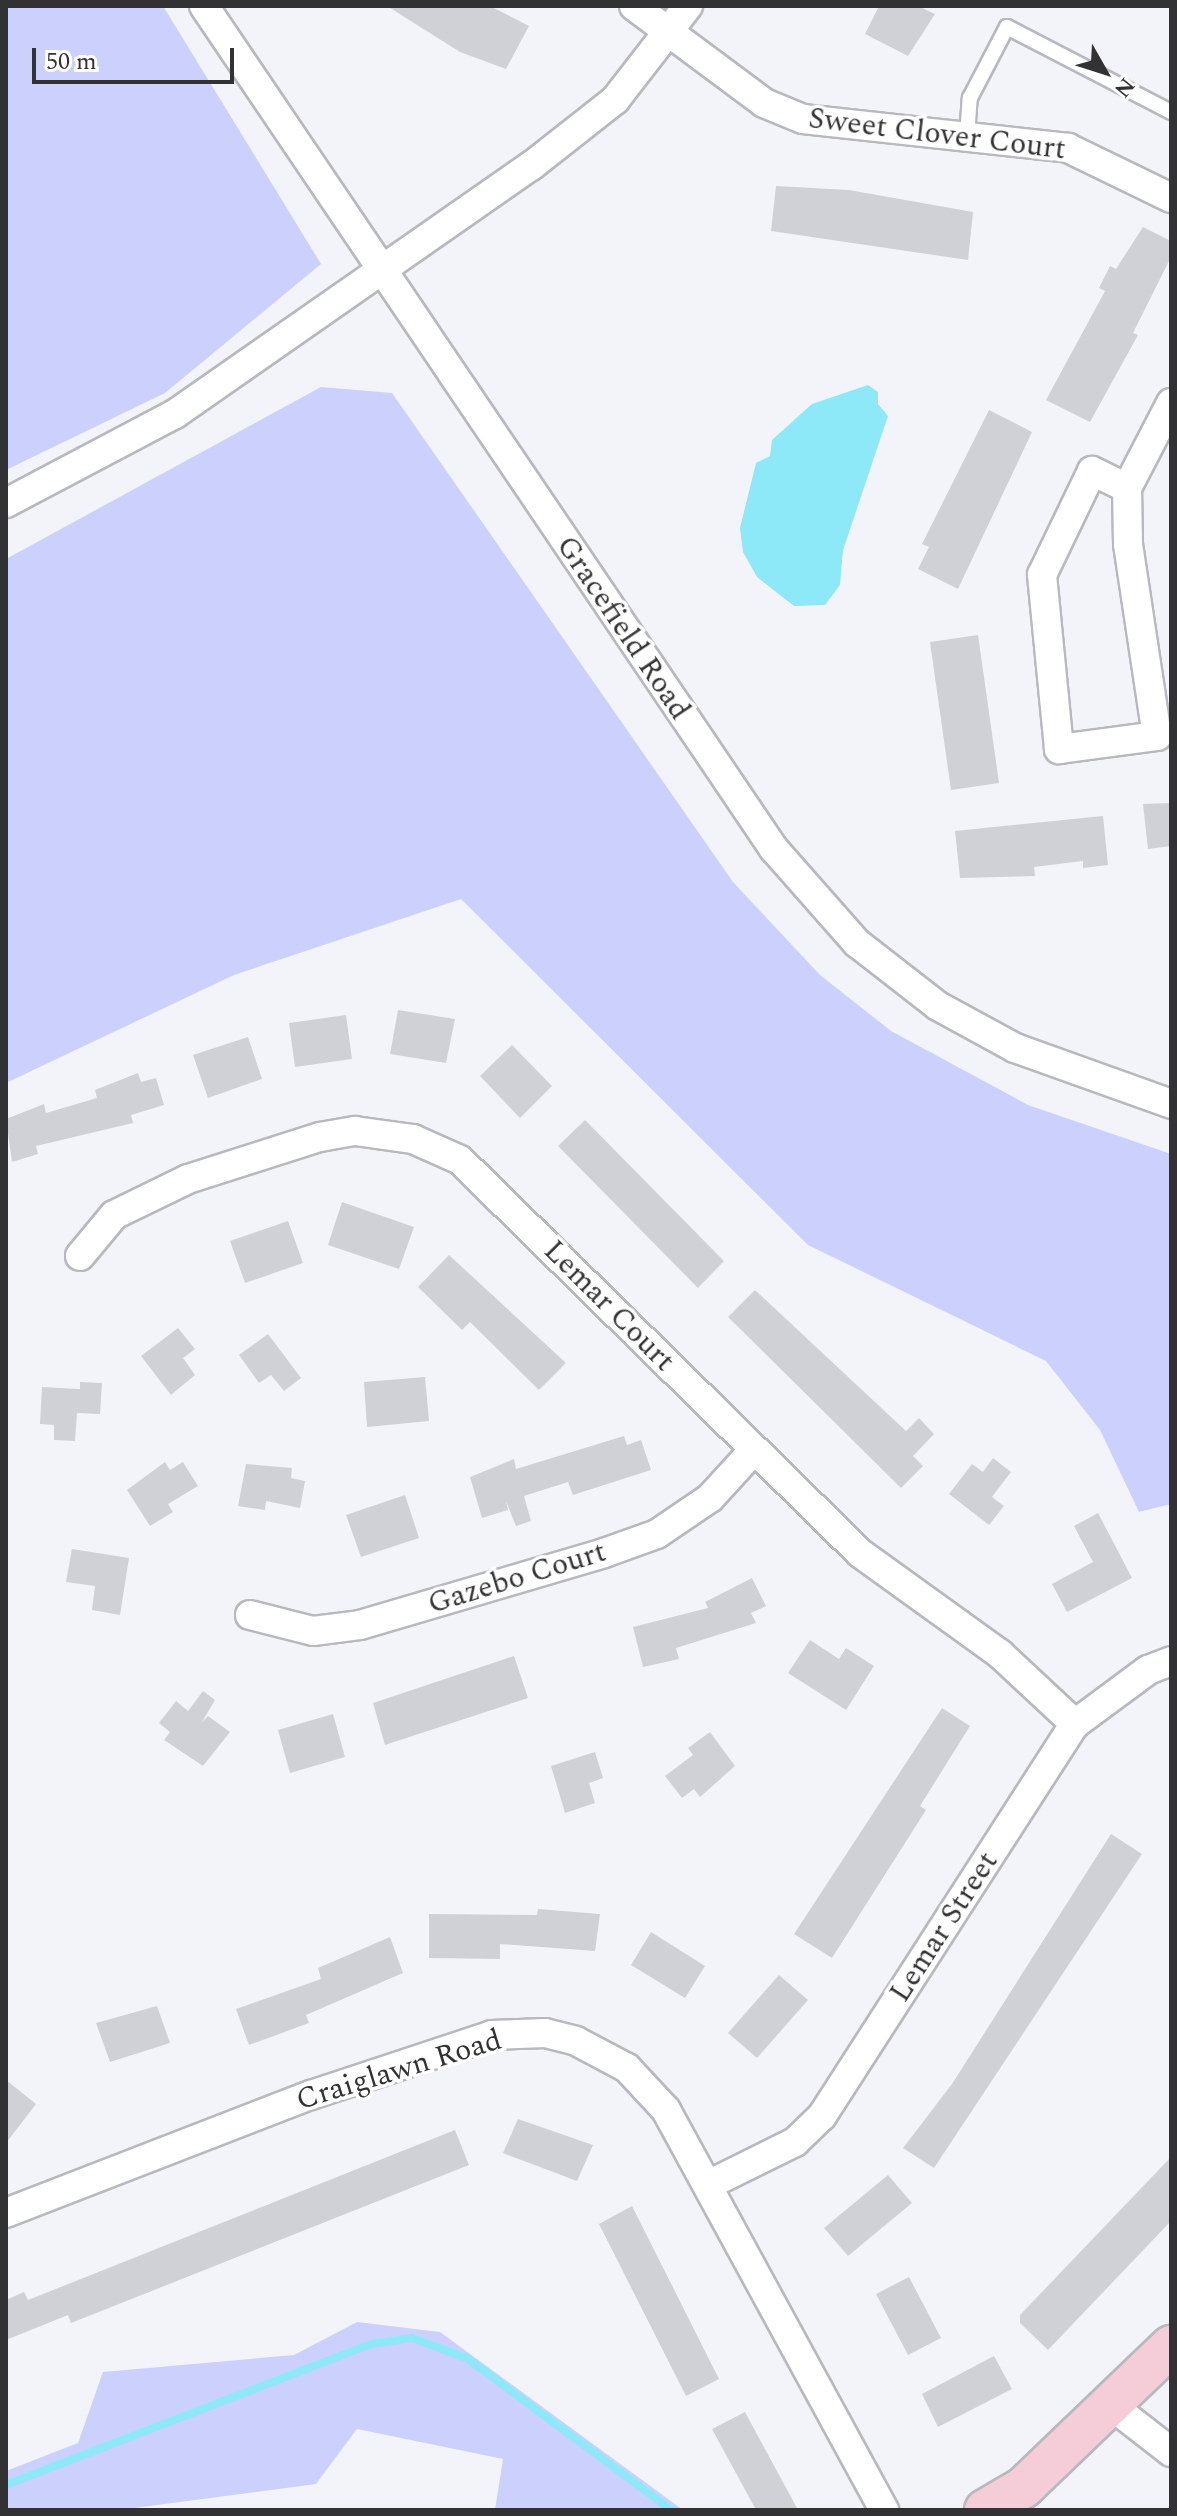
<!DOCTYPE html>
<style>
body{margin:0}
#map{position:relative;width:1177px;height:2516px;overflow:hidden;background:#f3f4f9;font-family:Spectral,serif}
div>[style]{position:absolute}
.green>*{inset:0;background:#cbd1fc}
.water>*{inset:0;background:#8de8f7}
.stream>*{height:8px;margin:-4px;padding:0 4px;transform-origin:4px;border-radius:4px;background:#8de8f7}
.building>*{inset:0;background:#d0d1d6}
.roads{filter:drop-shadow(2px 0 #b8b9be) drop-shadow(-2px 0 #b8b9be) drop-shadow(0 2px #b8b9be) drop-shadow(0 -2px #b8b9be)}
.lane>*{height:14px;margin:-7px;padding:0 7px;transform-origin:7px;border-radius:7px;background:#fff}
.street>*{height:28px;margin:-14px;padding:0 14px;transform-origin:14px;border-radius:14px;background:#fff}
.secondary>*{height:40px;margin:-20px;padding:0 20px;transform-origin:20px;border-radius:20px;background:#f5cdd9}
span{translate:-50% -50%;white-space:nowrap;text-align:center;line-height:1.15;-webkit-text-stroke:7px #fff;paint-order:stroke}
.street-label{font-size:30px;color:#323234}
.frame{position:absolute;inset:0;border:8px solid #323234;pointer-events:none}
.north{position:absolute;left:1065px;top:32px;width:80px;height:80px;-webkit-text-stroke:6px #fff;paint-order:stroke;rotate:129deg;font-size:22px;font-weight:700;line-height:32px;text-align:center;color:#323234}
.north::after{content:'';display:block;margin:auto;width:28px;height:36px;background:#323234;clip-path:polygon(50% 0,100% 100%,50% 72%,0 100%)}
.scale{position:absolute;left:32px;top:48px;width:202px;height:36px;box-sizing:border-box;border:4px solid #323234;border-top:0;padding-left:10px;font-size:24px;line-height:28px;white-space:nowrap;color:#323234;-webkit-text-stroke:6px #fff;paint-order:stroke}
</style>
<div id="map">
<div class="green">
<i style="clip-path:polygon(6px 6px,163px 6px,321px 264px,165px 393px,6px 470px)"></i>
<i style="clip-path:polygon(321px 387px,392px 393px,733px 882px,820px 975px,891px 1031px,1028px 1105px,1171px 1154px,1171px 1504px,1139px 1512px,1100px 1430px,1046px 1361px,808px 1245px,461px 899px,234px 975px,6px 1083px,6px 559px)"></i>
<i style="clip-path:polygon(357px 2322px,440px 2332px,683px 2510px,495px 2510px,503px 2459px,357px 2429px,316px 2484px,119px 2510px,6px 2510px,6px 2471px,78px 2443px,103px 2372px,294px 2355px)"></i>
</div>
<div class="water">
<i style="clip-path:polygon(868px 385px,878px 392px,878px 404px,888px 416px,843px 550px,840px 585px,825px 605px,794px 606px,757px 577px,743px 552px,740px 528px,756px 463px,770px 456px,772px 440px,812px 404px)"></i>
</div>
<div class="stream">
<i style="left:6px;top:2485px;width:392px;rotate:-21.1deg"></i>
<i style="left:372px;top:2344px;width:40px;rotate:-8.5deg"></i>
<i style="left:412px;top:2338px;width:60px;rotate:20.6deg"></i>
<i style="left:468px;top:2359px;width:253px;rotate:36.6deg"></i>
</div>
<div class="building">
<i style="clip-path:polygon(387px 6px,490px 6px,529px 26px,506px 69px,460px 52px)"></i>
<i style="clip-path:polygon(879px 6px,918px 6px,935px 14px,908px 56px,865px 34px)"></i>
<i style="clip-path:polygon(776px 186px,849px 190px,973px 212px,968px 260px,771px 231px)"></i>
<i style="clip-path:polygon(1143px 227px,1171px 241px,1171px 257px,1133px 333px,1138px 335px,1090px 422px,1046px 400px,1105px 291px,1099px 288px,1110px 266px,1116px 269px)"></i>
<i style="clip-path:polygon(989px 410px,1032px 432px,958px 589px,918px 569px,929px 547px,922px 544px)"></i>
<i style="clip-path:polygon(978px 635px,999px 783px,951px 790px,930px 642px)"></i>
<i style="clip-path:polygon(1171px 803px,1171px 846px,1148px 849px,1143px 804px)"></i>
<i style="clip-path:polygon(1103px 816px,1108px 865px,1083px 868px,1083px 861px,1034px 867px,1035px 876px,960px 878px,955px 831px)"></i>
<i style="clip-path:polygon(398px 1010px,455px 1019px,446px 1063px,390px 1054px)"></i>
<i style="clip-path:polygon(346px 1015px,352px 1059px,295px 1067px,289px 1023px)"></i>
<i style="clip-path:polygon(248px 1037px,262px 1079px,208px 1098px,193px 1055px)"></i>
<i style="clip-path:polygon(512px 1045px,552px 1086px,520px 1118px,480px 1076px)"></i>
<i style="clip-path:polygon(138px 1073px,141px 1082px,156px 1078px,164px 1105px,131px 1115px,133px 1123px,36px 1146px,38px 1154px,12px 1162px,6px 1119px,44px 1104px,46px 1113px,97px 1098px,95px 1090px)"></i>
<i style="clip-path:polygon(585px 1120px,724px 1261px,698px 1288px,558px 1146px)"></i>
<i style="clip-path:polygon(342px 1202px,414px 1227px,399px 1269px,328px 1245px)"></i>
<i style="clip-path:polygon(288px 1221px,303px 1263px,245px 1283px,230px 1241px)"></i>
<i style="clip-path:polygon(449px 1255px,566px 1363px,539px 1390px,470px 1322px,462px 1330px,418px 1287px)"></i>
<i style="clip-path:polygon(755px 1290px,906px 1431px,919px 1418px,934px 1434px,913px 1456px,923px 1466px,901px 1488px,728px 1317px)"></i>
<i style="clip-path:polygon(178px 1328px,195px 1349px,183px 1358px,195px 1375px,171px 1395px,141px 1356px)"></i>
<i style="clip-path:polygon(268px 1334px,301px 1378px,284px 1391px,271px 1375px,259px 1383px,239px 1355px)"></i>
<i style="clip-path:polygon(425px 1377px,429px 1421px,367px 1427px,364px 1382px)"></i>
<i style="clip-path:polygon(80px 1382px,102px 1383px,100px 1414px,77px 1413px,75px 1441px,54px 1440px,54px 1425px,40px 1424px,42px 1387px,80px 1389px)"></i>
<i style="clip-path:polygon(624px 1436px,627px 1445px,641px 1440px,651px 1470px,573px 1495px,568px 1482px,524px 1496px,531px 1521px,516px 1526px,506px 1501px,508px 1510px,482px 1518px,470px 1477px,514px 1459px,516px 1469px)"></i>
<i style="clip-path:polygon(993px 1458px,1011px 1472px,992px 1497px,1004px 1506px,989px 1525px,949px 1494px,972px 1464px,983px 1472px)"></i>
<i style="clip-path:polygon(165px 1462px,170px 1470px,183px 1462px,198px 1486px,168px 1504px,173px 1512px,150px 1526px,127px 1490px)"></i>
<i style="clip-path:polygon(246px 1464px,292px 1468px,291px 1478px,305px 1481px,300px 1508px,266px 1501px,265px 1510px,238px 1506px)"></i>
<i style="clip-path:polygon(405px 1495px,419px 1538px,361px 1557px,346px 1515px)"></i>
<i style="clip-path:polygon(1098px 1513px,1132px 1578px,1067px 1612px,1052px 1584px,1093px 1562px,1074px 1526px)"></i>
<i style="clip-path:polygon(72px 1549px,129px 1558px,120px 1615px,92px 1610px,95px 1586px,66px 1582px)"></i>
<i style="clip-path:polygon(752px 1578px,766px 1606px,751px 1613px,756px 1623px,676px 1648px,679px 1659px,643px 1667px,633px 1627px,708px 1608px,705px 1602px)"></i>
<i style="clip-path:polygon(810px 1640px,839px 1659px,846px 1648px,874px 1666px,846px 1710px,788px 1673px)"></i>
<i style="clip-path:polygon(514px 1656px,528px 1698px,385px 1745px,373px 1703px)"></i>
<i style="clip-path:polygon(203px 1691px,215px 1700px,202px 1722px,208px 1716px,230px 1732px,203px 1766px,164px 1740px,170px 1732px,159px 1723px,176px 1701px,188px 1711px)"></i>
<i style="clip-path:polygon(942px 1708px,970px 1726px,920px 1806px,926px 1810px,832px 1958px,794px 1934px)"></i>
<i style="clip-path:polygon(333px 1714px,345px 1757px,290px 1773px,278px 1730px)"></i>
<i style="clip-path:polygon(710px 1732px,735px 1766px,700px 1797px,694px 1789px,682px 1798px,665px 1776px,693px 1755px,688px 1748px)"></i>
<i style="clip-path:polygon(595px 1752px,603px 1778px,589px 1783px,595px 1803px,565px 1813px,551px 1766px)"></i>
<i style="clip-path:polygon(1111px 1834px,1142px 1854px,934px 2168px,903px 2148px,952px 2084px)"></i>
<i style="clip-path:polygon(538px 1909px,600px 1914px,595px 1951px,500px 1944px,500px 1959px,429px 1958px,429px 1914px,537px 1915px)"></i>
<i style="clip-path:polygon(651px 1932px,705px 1966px,685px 1998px,631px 1965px)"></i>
<i style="clip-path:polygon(390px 1937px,403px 1973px,306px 2015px,309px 2023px,249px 2045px,236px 2009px,321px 1979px,318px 1968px)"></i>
<i style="clip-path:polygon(779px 1975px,808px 2000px,757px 2058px,728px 2033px)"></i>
<i style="clip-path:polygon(157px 2006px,170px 2043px,110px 2062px,96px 2023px)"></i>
<i style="clip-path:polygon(6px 2080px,36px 2104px,6px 2143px)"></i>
<i style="clip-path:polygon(518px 2119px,593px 2145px,577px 2181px,503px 2153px)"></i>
<i style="clip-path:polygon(455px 2130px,469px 2165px,71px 2323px,68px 2315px,6px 2340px,6px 2300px,24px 2292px,28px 2300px)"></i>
<i style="clip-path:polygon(1171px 2157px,1171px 2221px,1048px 2350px,1020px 2323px,1020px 2315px)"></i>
<i style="clip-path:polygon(888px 2175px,912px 2203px,848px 2256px,824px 2228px)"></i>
<i style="clip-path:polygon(632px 2206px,719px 2379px,686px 2396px,599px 2224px)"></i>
<i style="clip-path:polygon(909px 2277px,941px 2338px,908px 2355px,876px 2294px)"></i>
<i style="clip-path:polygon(994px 2356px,1012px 2389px,938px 2427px,922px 2394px)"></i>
<i style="clip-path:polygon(745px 2412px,798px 2510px,756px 2510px,712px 2429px)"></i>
</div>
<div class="roads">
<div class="lane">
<i style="left:967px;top:137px;width:39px;rotate:-86deg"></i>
<i style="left:970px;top:98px;width:80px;rotate:-62.5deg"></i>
<i style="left:1007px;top:27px;width:185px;rotate:27.4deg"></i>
</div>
<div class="street">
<i style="left:204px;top:6px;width:1018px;rotate:55.94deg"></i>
<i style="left:774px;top:849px;width:125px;rotate:48.6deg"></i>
<i style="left:857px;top:943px;width:103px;rotate:37.9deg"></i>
<i style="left:938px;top:1006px;width:88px;rotate:28.6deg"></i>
<i style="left:1015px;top:1048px;width:166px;rotate:19.7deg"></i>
<i style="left:634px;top:6px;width:162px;rotate:36.7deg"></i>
<i style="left:764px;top:103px;width:42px;rotate:22.3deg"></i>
<i style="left:803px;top:119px;width:267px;rotate:6.2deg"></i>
<i style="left:1068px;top:148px;width:114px;rotate:25.9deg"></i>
<i style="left:1127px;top:488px;width:39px;rotate:-154deg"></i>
<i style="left:1092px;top:471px;width:115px;rotate:115.7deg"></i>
<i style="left:1042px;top:575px;width:175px;rotate:84.4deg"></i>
<i style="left:1059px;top:749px;width:99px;rotate:-7.6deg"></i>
<i style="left:1157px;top:736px;width:194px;rotate:-98.6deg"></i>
<i style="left:1128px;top:544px;width:56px;rotate:-91deg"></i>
<i style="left:1127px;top:488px;width:96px;rotate:-62.6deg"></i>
<i style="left:6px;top:503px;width:191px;rotate:-27.8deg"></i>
<i style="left:175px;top:414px;width:434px;rotate:-34.9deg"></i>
<i style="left:531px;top:166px;width:107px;rotate:-38.2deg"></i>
<i style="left:615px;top:100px;width:119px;rotate:-52.2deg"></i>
<i style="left:80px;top:1256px;width:53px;rotate:-50.3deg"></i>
<i style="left:114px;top:1215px;width:82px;rotate:-25.9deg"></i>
<i style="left:188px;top:1179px;width:139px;rotate:-17.7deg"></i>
<i style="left:320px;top:1137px;width:36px;rotate:-10deg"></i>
<i style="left:355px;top:1131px;width:59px;rotate:7.9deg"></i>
<i style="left:413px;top:1139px;width:51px;rotate:24.1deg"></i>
<i style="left:460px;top:1160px;width:561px;rotate:44.49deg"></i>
<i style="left:860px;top:1553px;width:173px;rotate:35.8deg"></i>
<i style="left:1000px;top:1654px;width:103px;rotate:43deg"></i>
<i style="left:250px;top:1615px;width:65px;rotate:14.3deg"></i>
<i style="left:313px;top:1631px;width:47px;rotate:-7.3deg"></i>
<i style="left:360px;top:1625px;width:254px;rotate:-16.4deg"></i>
<i style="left:604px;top:1553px;width:56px;rotate:-19.7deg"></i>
<i style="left:657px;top:1534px;width:64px;rotate:-34.2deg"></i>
<i style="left:710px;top:1498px;width:65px;rotate:-47.5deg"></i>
<i style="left:710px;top:2184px;width:95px;rotate:-26.3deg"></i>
<i style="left:795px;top:2142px;width:37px;rotate:-44deg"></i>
<i style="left:822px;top:2116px;width:467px;rotate:-57.2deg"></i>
<i style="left:1075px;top:1724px;width:91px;rotate:-36.5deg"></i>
<i style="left:1148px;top:1670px;width:25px;rotate:-21deg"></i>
<i style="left:6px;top:2213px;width:327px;rotate:-21.2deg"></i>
<i style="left:311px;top:2095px;width:191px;rotate:-18.3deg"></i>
<i style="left:492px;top:2035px;width:53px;rotate:-2.2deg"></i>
<i style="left:545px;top:2033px;width:32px;rotate:14deg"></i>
<i style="left:576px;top:2041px;width:58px;rotate:27.9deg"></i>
<i style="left:627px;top:2068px;width:57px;rotate:47.1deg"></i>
<i style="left:666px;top:2110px;width:456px;rotate:61.4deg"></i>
<i style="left:1112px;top:2406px;width:75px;rotate:37.9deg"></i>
</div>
<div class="secondary">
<i style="left:985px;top:2510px;width:45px;rotate:-30.5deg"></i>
<i style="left:1024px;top:2487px;width:204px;rotate:-43.8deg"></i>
</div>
</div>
<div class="street-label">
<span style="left:937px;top:134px;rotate:7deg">Sweet Clover Court</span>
<span style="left:623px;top:628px;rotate:56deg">Gracefield Road</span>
<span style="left:609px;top:1306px;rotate:45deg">Lemar Court</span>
<span style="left:517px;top:1578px;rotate:-17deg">Gazebo Court</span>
<span style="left:944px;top:1927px;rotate:-57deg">Lemar Street</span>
<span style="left:399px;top:2070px;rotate:-17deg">Craiglawn Road</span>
</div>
<div class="frame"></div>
<div class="north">N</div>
<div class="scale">50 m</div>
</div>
